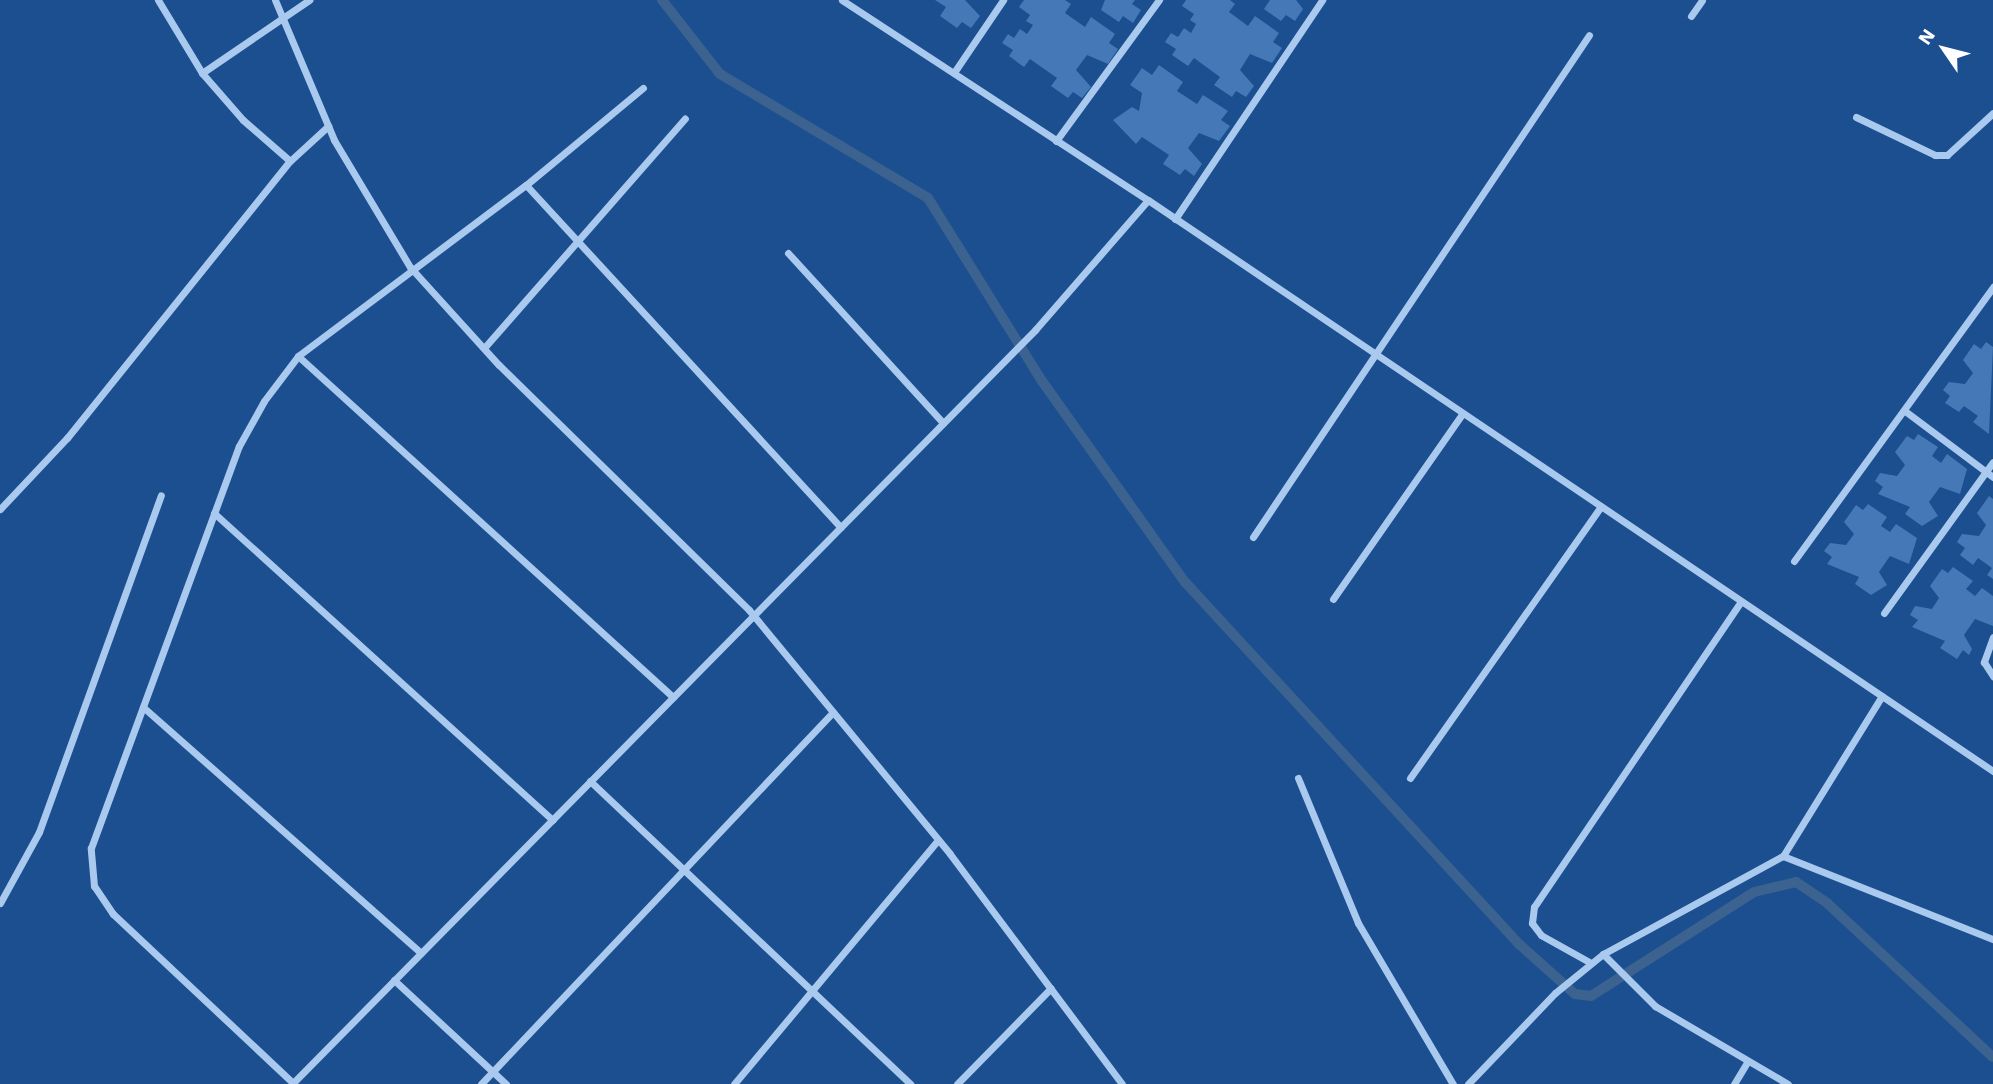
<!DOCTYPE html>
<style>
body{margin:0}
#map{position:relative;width:1993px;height:1084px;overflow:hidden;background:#1b4f8f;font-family:"Work Sans",sans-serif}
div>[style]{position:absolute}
.stream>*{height:10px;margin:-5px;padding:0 5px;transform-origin:5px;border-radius:5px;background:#3c6290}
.building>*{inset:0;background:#4478b7}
.minor>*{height:7px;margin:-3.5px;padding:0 3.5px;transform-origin:3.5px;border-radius:3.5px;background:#a9c9ee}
span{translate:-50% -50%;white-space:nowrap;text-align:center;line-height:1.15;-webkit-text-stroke:6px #1b4f8f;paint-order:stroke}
.north{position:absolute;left:1909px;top:14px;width:70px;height:70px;-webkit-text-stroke:5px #1b4f8f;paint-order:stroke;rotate:305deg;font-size:19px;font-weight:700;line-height:28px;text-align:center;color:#fff}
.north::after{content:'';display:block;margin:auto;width:24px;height:32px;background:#fff;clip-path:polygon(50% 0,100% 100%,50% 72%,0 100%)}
</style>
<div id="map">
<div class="stream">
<i style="left:662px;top:0;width:94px;rotate:51.9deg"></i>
<i style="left:720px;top:74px;width:242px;rotate:30.8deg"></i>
<i style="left:928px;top:198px;width:216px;rotate:58.1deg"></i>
<i style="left:1042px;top:381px;width:247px;rotate:54.6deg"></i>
<i style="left:1185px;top:582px;width:493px;rotate:47.3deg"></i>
<i style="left:1519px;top:944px;width:75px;rotate:41.8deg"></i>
<i style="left:1575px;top:994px;width:16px;rotate:7deg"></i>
<i style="left:1591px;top:996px;width:193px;rotate:-32.5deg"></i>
<i style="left:1754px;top:892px;width:43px;rotate:-13.4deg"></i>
<i style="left:1796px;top:882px;width:37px;rotate:34deg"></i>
<i style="left:1827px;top:903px;width:226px;rotate:42.9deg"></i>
</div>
<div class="building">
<i style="clip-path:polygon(935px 0,965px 0,980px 16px,971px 28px,962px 22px,957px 28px,940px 16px,946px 7px)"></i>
<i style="clip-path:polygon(1024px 0,1065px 0,1071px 4px,1065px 13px,1085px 27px,1091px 17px,1115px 34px,1109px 43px,1118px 49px,1108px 64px,1087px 55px,1076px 70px,1091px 87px,1082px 98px,1073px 92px,1068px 98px,1051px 86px,1057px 78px,1030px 59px,1024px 67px,1009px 56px,1013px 50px,1002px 43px,1008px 34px,1014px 38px,1020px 29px,1027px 34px,1033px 25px,1026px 21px,1030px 15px,1019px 7px)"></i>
<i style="clip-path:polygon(1105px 0,1135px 0,1132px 4px,1141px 10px,1133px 23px,1123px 16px,1119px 22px,1101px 10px)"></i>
<i style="clip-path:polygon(1186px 0,1230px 0,1235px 4px,1229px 12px,1248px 26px,1255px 16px,1279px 33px,1273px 42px,1282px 48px,1272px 63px,1250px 54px,1240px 70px,1254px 86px,1246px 97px,1236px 91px,1232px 97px,1214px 85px,1220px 77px,1194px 58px,1188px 66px,1172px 55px,1176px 49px,1165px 42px,1171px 33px,1178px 37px,1184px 28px,1191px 33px,1196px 24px,1190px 20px,1194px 14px,1182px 6px)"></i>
<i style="clip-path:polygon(1270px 0,1296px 0,1303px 9px,1295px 21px,1286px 15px,1281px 21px,1264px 9px)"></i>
<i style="clip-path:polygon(1159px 65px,1183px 82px,1177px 91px,1197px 104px,1203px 95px,1228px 111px,1221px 120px,1230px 126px,1219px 141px,1199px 133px,1188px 148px,1202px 164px,1194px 176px,1185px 169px,1180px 175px,1163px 164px,1169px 155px,1142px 137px,1136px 144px,1113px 120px,1132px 107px,1139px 111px,1142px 93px,1130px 85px,1142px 68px,1152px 75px)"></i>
<i style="clip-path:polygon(1986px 342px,1993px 347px,1989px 434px,1973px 422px,1978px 416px,1964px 406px,1959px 412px,1945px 403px,1950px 396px,1943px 390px,1949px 382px,1965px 384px,1973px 373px,1963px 360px,1974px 344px,1981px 349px)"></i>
<i style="clip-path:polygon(1918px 434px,1938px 447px,1932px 456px,1941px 463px,1947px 454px,1967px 469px,1960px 494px,1940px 487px,1929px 502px,1938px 516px,1922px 526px,1905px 514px,1910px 507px,1878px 494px,1883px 487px,1875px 481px,1880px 473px,1897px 476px,1905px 465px,1895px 452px,1907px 436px,1914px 440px)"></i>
<i style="clip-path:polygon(1989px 496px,1993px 499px,1993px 579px,1987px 575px,1992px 568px,1978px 558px,1973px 565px,1960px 555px,1965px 548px,1957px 542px,1962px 534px,1979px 536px,1986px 525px,1977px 513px)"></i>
<i style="clip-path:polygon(1868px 504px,1887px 517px,1881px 526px,1890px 532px,1896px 524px,1917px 538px,1909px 564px,1890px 556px,1879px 572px,1887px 585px,1871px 595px,1855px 584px,1859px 577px,1827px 564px,1832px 557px,1824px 551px,1830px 543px,1846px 545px,1854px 534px,1844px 522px,1856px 505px,1863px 510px)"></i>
<i style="clip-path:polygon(1953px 567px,1973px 581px,1966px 589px,1975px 596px,1982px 588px,1993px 596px,1993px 626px,1975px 619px,1964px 635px,1972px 649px,1969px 655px,1963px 650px,1957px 659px,1940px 648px,1945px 641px,1912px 627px,1918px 620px,1910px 615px,1915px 606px,1932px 609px,1939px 598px,1930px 586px,1942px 569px,1948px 573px)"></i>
</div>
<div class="minor">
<i style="left:158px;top:0;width:85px;rotate:58.9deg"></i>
<i style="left:202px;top:73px;width:62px;rotate:48.9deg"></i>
<i style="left:243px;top:120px;width:62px;rotate:41.1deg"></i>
<i style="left:275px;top:0;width:152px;rotate:67.1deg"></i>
<i style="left:334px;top:140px;width:148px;rotate:59.1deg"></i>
<i style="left:410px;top:267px;width:132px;rotate:47.8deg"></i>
<i style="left:499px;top:365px;width:350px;rotate:44.4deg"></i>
<i style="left:749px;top:610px;width:316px;rotate:50.5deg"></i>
<i style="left:950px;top:854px;width:287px;rotate:53.2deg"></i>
<i style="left:842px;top:0;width:366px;rotate:33.2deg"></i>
<i style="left:1148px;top:200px;width:1020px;rotate:34.05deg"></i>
<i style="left:1691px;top:16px;width:19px;rotate:-55deg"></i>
<i style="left:955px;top:71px;width:86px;rotate:-55.9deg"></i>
<i style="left:202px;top:73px;width:130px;rotate:-34.3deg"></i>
<i style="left:1856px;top:117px;width:88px;rotate:25.7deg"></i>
<i style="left:1935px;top:155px;width:12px"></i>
<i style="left:1947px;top:155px;width:62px;rotate:-42.4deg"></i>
<i style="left:1056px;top:141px;width:175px;rotate:-53.9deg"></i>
<i style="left:526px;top:185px;width:465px;rotate:47.4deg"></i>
<i style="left:1175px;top:219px;width:264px;rotate:-56.1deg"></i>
<i style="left:788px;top:253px;width:230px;rotate:47.6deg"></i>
<i style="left:484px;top:348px;width:305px;rotate:-48.8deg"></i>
<i style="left:298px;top:356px;width:507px;rotate:42.28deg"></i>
<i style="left:1905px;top:411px;width:110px;rotate:36.9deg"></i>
<i style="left:0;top:509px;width:98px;rotate:-46.7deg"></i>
<i style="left:67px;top:438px;width:356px;rotate:-51.2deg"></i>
<i style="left:290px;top:161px;width:52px;rotate:-42.6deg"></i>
<i style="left:214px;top:513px;width:457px;rotate:42.2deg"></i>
<i style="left:1253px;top:537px;width:604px;rotate:-56.2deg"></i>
<i style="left:1794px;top:561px;width:339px;rotate:-54deg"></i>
<i style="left:1333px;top:599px;width:226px;rotate:-55.1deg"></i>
<i style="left:1884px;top:613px;width:186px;rotate:-54.2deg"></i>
<i style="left:1993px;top:637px;width:27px;rotate:110deg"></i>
<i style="left:1984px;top:662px;width:17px;rotate:57deg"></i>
<i style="left:143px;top:707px;width:371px;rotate:41.5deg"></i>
<i style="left:1298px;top:778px;width:157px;rotate:67.5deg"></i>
<i style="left:1358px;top:923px;width:187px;rotate:59.5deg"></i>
<i style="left:1410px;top:778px;width:332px;rotate:-54.9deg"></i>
<i style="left:590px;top:781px;width:441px;rotate:43.4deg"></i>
<i style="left:1783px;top:856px;width:226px;rotate:21.6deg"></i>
<i style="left:0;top:903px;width:81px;rotate:-61.2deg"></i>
<i style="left:39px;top:832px;width:358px;rotate:-70.1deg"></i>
<i style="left:1603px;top:954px;width:74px;rotate:45deg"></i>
<i style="left:1655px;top:1006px;width:154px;rotate:30.4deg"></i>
<i style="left:1591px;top:963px;width:57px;rotate:-150.8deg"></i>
<i style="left:1541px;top:935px;width:15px;rotate:-127deg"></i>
<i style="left:1532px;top:923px;width:16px;rotate:-83deg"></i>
<i style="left:1534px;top:907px;width:369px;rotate:-55.9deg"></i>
<i style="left:394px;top:980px;width:153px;rotate:42.9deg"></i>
<i style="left:293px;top:1083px;width:247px;rotate:-136.8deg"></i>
<i style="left:113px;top:914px;width:34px;rotate:-124deg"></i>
<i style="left:94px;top:886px;width:38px;rotate:-95deg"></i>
<i style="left:91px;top:848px;width:428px;rotate:-69.8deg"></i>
<i style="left:239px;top:446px;width:51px;rotate:-60.9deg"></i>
<i style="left:264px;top:401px;width:56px;rotate:-52.9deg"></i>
<i style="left:298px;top:356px;width:285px;rotate:-36.9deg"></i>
<i style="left:526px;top:185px;width:152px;rotate:-39.7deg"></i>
<i style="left:292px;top:1084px;width:1059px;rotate:-45.42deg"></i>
<i style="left:1035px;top:330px;width:172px;rotate:-49deg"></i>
<i style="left:481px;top:1084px;width:512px;rotate:-46.58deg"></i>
<i style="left:734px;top:1084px;width:318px;rotate:-50.1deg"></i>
<i style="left:957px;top:1084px;width:134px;rotate:-45.6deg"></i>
<i style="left:1468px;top:1084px;width:126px;rotate:-46.3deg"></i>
<i style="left:1555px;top:993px;width:62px;rotate:-39.1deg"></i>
<i style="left:1603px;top:954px;width:205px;rotate:-28.6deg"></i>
<i style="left:1783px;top:856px;width:188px;rotate:-58.3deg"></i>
<i style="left:1734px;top:1084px;width:26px;rotate:-59deg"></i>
</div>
<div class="north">N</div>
</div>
